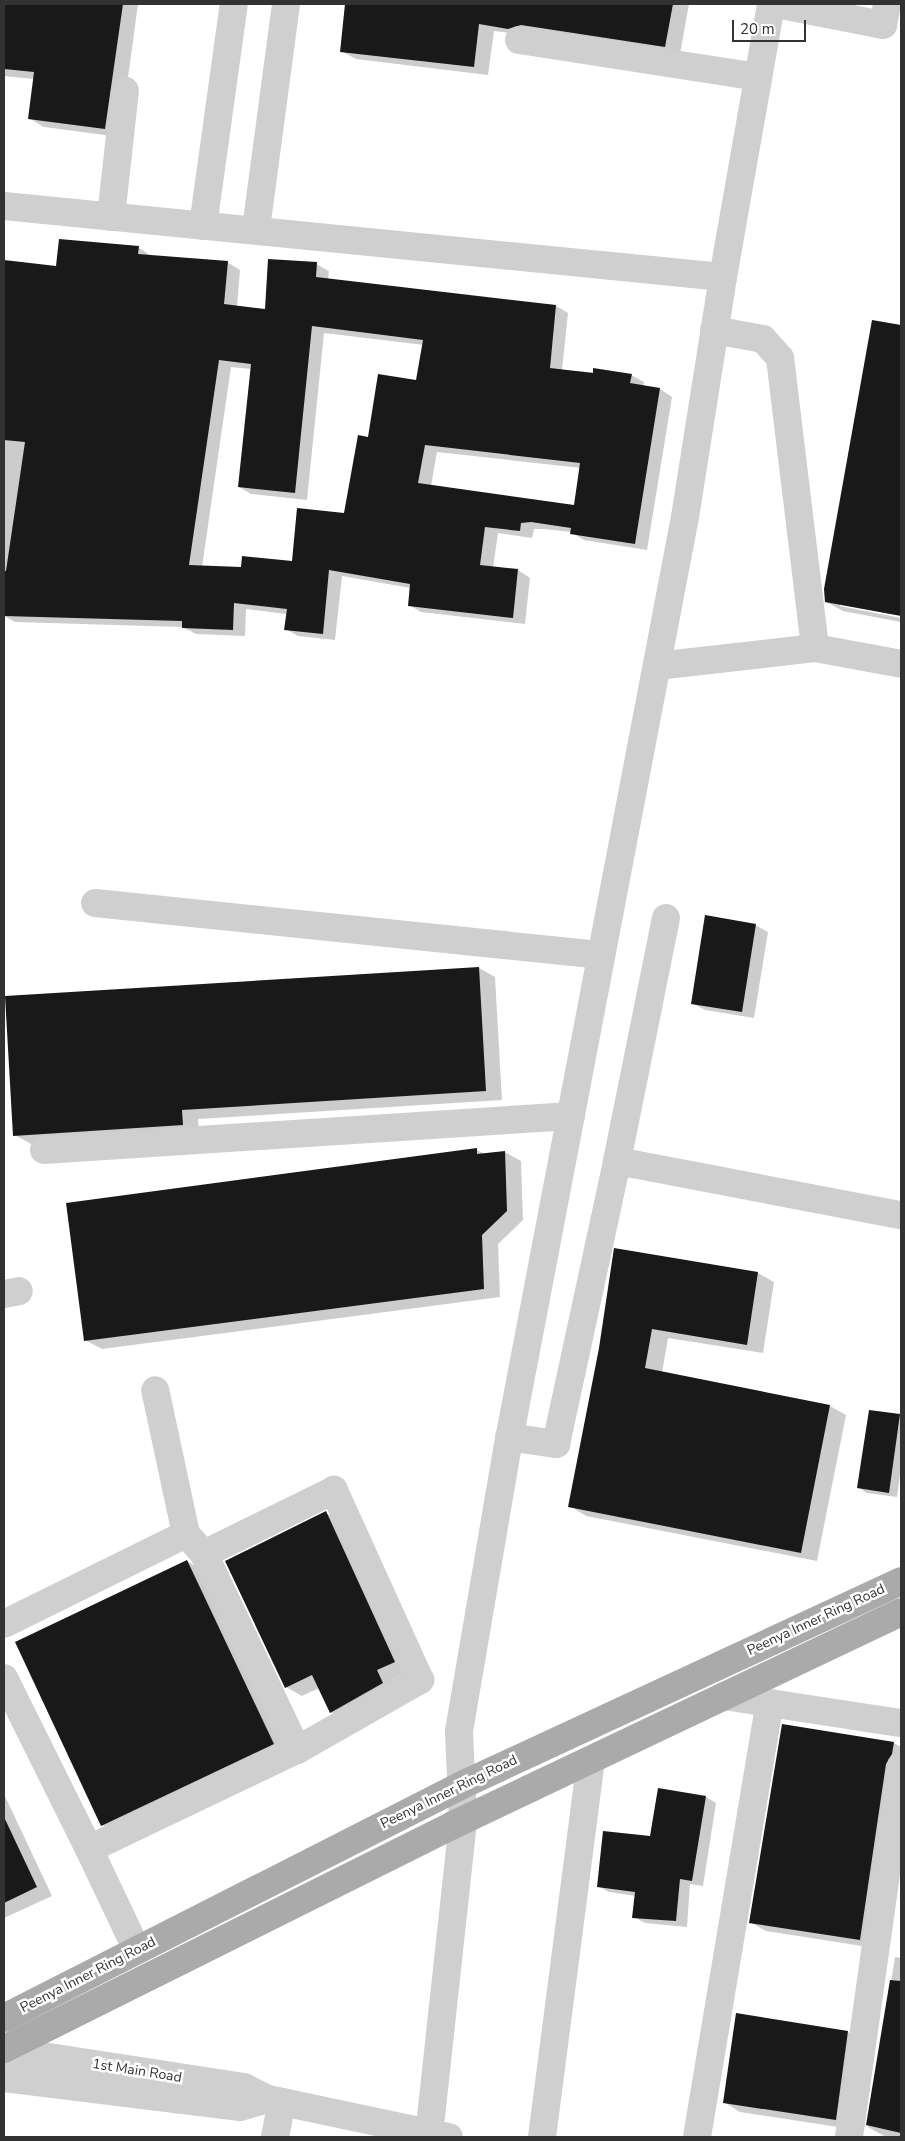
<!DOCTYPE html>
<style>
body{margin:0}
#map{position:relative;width:905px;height:2141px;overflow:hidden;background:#fff;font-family:"Nunito Sans",sans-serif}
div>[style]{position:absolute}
.shadow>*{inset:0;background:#0003}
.building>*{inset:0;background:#191919}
.minor>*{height:28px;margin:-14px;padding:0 14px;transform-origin:14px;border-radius:14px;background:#cfcfcf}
.major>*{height:28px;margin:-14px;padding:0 14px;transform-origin:14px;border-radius:14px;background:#aaa}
span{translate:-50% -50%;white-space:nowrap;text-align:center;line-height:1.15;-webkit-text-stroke:5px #fff;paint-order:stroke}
.street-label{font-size:14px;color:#323232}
.frame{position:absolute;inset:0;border:5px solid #323232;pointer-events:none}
.scale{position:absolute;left:732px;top:20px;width:74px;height:22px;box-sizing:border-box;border:2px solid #323232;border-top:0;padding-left:6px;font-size:15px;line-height:18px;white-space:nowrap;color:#323232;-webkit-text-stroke:4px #fff;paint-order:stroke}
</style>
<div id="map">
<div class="shadow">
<i style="clip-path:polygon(4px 4px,138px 4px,120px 137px,44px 127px,29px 118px,34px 79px,4px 76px)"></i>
<i style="clip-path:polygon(355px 4px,689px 4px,680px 54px,494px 31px,488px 75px,356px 59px,341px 51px,350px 31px)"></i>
<i style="clip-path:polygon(evenodd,138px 247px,151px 256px,227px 262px,240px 270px,237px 307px,267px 310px,316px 264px,329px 271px,328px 280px,556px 306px,568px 313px,562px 370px,631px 375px,644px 382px,643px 387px,660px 389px,672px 397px,647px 550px,584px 540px,571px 532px,544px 529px,534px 529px,532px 538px,498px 533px,493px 568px,518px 570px,530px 578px,525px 624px,421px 612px,409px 605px,411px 588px,342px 576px,335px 640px,298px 636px,286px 629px,287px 614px,246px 609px,245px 636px,196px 634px,183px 627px,15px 622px,4px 616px,4px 262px,57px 267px,138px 247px,324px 333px,424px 345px,417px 382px,369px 438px,345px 515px,293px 563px,242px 568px,202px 567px,231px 367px,251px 369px,239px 487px,251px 494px,307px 500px,324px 333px,138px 247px,437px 452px,581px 468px,575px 506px,431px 486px,437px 452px)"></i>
<i style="clip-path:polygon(873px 322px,901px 327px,901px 615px,840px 604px,840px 606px,901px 618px,901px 622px,843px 611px,826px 602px)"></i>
<i style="clip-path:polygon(755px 925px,768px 932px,754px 1018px,705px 1010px,692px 1003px)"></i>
<i style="clip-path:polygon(479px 968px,495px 977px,502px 1100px,198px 1119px,199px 1134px,31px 1144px,15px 1135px)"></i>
<i style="clip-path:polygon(477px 1150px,485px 1154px,505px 1152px,521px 1161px,523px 1220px,498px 1244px,500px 1297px,102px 1349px,85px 1340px)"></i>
<i style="clip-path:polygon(615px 1250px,758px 1273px,774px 1282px,763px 1353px,668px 1338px,662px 1373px,830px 1406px,846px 1415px,817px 1561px,586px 1516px,570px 1506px,600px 1348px)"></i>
<i style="clip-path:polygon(870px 1411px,901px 1416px,901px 1467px,897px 1497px,867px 1493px,859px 1488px)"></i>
<i style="clip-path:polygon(326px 1513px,342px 1522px,410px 1671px,392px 1680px,398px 1692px,347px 1721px,331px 1712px,319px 1688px,302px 1696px,286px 1687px)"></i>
<i style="clip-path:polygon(187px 1561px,203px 1571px,289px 1753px,118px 1834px,102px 1825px)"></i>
<i style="clip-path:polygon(894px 1743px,901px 1747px,901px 1774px,875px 1948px,766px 1931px,750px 1922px)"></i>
<i style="clip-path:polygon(4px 1794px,52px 1896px,4px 1918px)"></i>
<i style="clip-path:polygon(706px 1797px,716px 1803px,703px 1886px,690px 1884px,687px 1927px,645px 1923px,634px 1917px,636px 1896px,609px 1892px,598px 1886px,651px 1838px)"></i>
<i style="clip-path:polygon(895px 1957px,901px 1958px,901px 2137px,884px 2136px,868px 2127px)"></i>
<i style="clip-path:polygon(848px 2032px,864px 2041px,851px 2129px,740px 2112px,724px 2102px)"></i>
</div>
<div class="building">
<i style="clip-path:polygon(4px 4px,123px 4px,105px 129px,28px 119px,34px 72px,4px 69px)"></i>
<i style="clip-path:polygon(345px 4px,673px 4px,665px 47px,521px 25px,508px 29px,479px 24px,474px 67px,340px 52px)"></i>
<i style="clip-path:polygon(evenodd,59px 239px,139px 246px,138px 254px,228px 261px,224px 304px,265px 309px,268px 259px,317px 262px,316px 277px,556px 305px,550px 368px,593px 373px,593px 368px,632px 374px,630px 383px,660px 388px,635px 544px,570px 534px,571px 528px,531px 522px,521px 523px,520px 531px,485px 527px,480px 565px,518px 569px,513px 618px,408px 606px,410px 584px,329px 570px,323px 634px,284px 630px,287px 609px,234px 603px,233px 630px,182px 628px,182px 621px,4px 616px,4px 571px,6px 571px,25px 442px,4px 440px,4px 260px,56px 266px,59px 239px,312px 326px,423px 340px,416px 380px,378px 374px,368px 437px,358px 435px,344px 513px,297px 508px,292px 561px,242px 556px,241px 567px,189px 565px,219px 360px,251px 364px,238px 487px,295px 493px,312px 326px,59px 239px,425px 445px,580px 463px,574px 505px,418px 483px,425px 445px)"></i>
<i style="clip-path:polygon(872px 320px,901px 325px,901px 616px,825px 602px,824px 589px)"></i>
<i style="clip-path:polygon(705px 915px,756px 924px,742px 1012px,691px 1004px)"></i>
<i style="clip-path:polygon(479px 967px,486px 1091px,182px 1110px,183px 1125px,13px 1136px,5px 996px)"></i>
<i style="clip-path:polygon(477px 1148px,477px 1154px,505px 1151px,507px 1211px,482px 1235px,484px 1289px,84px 1341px,66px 1203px)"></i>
<i style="clip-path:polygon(614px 1248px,758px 1272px,747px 1345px,652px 1329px,645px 1368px,830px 1405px,801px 1553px,568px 1507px,599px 1348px)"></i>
<i style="clip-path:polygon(869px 1410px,900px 1414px,889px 1493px,857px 1488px)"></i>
<i style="clip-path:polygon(326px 1511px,395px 1662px,377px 1670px,383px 1683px,330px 1713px,312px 1675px,285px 1688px,225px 1561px)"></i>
<i style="clip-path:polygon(187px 1560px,274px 1744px,101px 1826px,15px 1642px)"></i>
<i style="clip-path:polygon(782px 1724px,894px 1742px,892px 1754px,886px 1764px,860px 1940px,749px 1923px)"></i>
<i style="clip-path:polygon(658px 1788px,706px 1796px,692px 1881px,680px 1879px,676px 1921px,632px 1918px,635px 1892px,597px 1887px,603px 1831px,650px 1836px)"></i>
<i style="clip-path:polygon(4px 1817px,37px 1887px,4px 1903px)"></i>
<i style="clip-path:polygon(890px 1980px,901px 1981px,901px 2133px,866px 2125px)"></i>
<i style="clip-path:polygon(736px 2013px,848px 2031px,836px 2120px,723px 2103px)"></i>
</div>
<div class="minor">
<i style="left:776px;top:4px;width:109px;rotate:11.1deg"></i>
<i style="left:883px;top:25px;width:21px;rotate:-79deg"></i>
<i style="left:519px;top:40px;width:242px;rotate:8.8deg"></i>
<i style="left:4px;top:206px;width:722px;rotate:5.64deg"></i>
<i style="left:111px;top:217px;width:127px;rotate:-83.7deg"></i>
<i style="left:203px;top:226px;width:224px;rotate:-82.1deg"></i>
<i style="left:256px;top:229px;width:227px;rotate:-82.4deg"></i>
<i style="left:714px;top:330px;width:50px;rotate:10.4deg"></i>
<i style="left:763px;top:339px;width:25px;rotate:48deg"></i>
<i style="left:780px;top:358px;width:292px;rotate:83.1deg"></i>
<i style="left:657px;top:666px;width:159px;rotate:-6.5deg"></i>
<i style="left:815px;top:648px;width:87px;rotate:10.5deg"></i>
<i style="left:95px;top:903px;width:509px;rotate:5.87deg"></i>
<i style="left:666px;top:918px;width:248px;rotate:101.4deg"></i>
<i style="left:617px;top:1161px;width:289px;rotate:10.8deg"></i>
<i style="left:44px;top:1150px;width:528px;rotate:-3.69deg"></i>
<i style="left:4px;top:1294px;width:15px;rotate:-11deg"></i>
<i style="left:509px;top:1437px;width:48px;rotate:8.5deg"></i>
<i style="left:556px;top:1444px;width:289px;rotate:-77.8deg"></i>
<i style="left:204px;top:1554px;width:217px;rotate:64.6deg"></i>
<i style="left:4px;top:1624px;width:203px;rotate:-26.3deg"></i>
<i style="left:4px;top:1678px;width:191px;rotate:63.6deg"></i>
<i style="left:89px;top:1849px;width:230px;rotate:-25.5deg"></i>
<i style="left:297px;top:1750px;width:142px;rotate:-29.6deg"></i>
<i style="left:420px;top:1680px;width:209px;rotate:-114.4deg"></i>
<i style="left:334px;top:1490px;width:145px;rotate:153.8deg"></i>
<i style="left:204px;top:1554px;width:27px;rotate:-132deg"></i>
<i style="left:186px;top:1534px;width:147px;rotate:-102.1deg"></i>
<i style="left:724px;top:1696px;width:179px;rotate:8.7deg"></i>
<i style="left:89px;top:1849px;width:112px;rotate:64.6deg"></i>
<i style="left:4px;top:2050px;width:243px;rotate:8.8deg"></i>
<i style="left:244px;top:2087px;width:27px;rotate:27deg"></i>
<i style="left:268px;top:2099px;width:185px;rotate:11.9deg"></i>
<i style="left:4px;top:2078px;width:238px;rotate:7deg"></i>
<i style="left:240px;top:2107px;width:29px;rotate:-16deg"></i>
<i style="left:429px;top:2135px;width:317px;rotate:-83.8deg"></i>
<i style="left:463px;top:1820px;width:89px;rotate:-92.6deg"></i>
<i style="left:459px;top:1731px;width:285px;rotate:-80.3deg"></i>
<i style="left:507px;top:1450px;width:950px;rotate:-79.2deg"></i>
<i style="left:685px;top:517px;width:243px;rotate:-81deg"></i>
<i style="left:723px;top:277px;width:277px;rotate:-80deg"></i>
<i style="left:275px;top:2137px;width:36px;rotate:-79deg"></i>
<i style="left:542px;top:2137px;width:380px;rotate:-82.6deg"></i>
<i style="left:697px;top:2137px;width:440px;rotate:-80.5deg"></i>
<i style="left:849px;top:2137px;width:375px;rotate:-82deg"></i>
</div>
<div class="major">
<i style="left:4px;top:2018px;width:514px;rotate:-26.96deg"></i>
<i style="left:462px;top:1785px;width:484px;rotate:-24.9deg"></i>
<i style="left:4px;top:2049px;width:502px;rotate:-26.51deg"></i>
<i style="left:453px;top:1825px;width:496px;rotate:-25.4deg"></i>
</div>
<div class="street-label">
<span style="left:816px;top:1620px;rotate:-25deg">Peenya Inner Ring Road</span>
<span style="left:449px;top:1792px;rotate:-26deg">Peenya Inner Ring Road</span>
<span style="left:88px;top:1975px;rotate:-27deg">Peenya Inner Ring Road</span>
<span style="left:137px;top:2071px;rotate:9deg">1st Main Road</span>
</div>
<div class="frame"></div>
<div class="scale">20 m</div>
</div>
